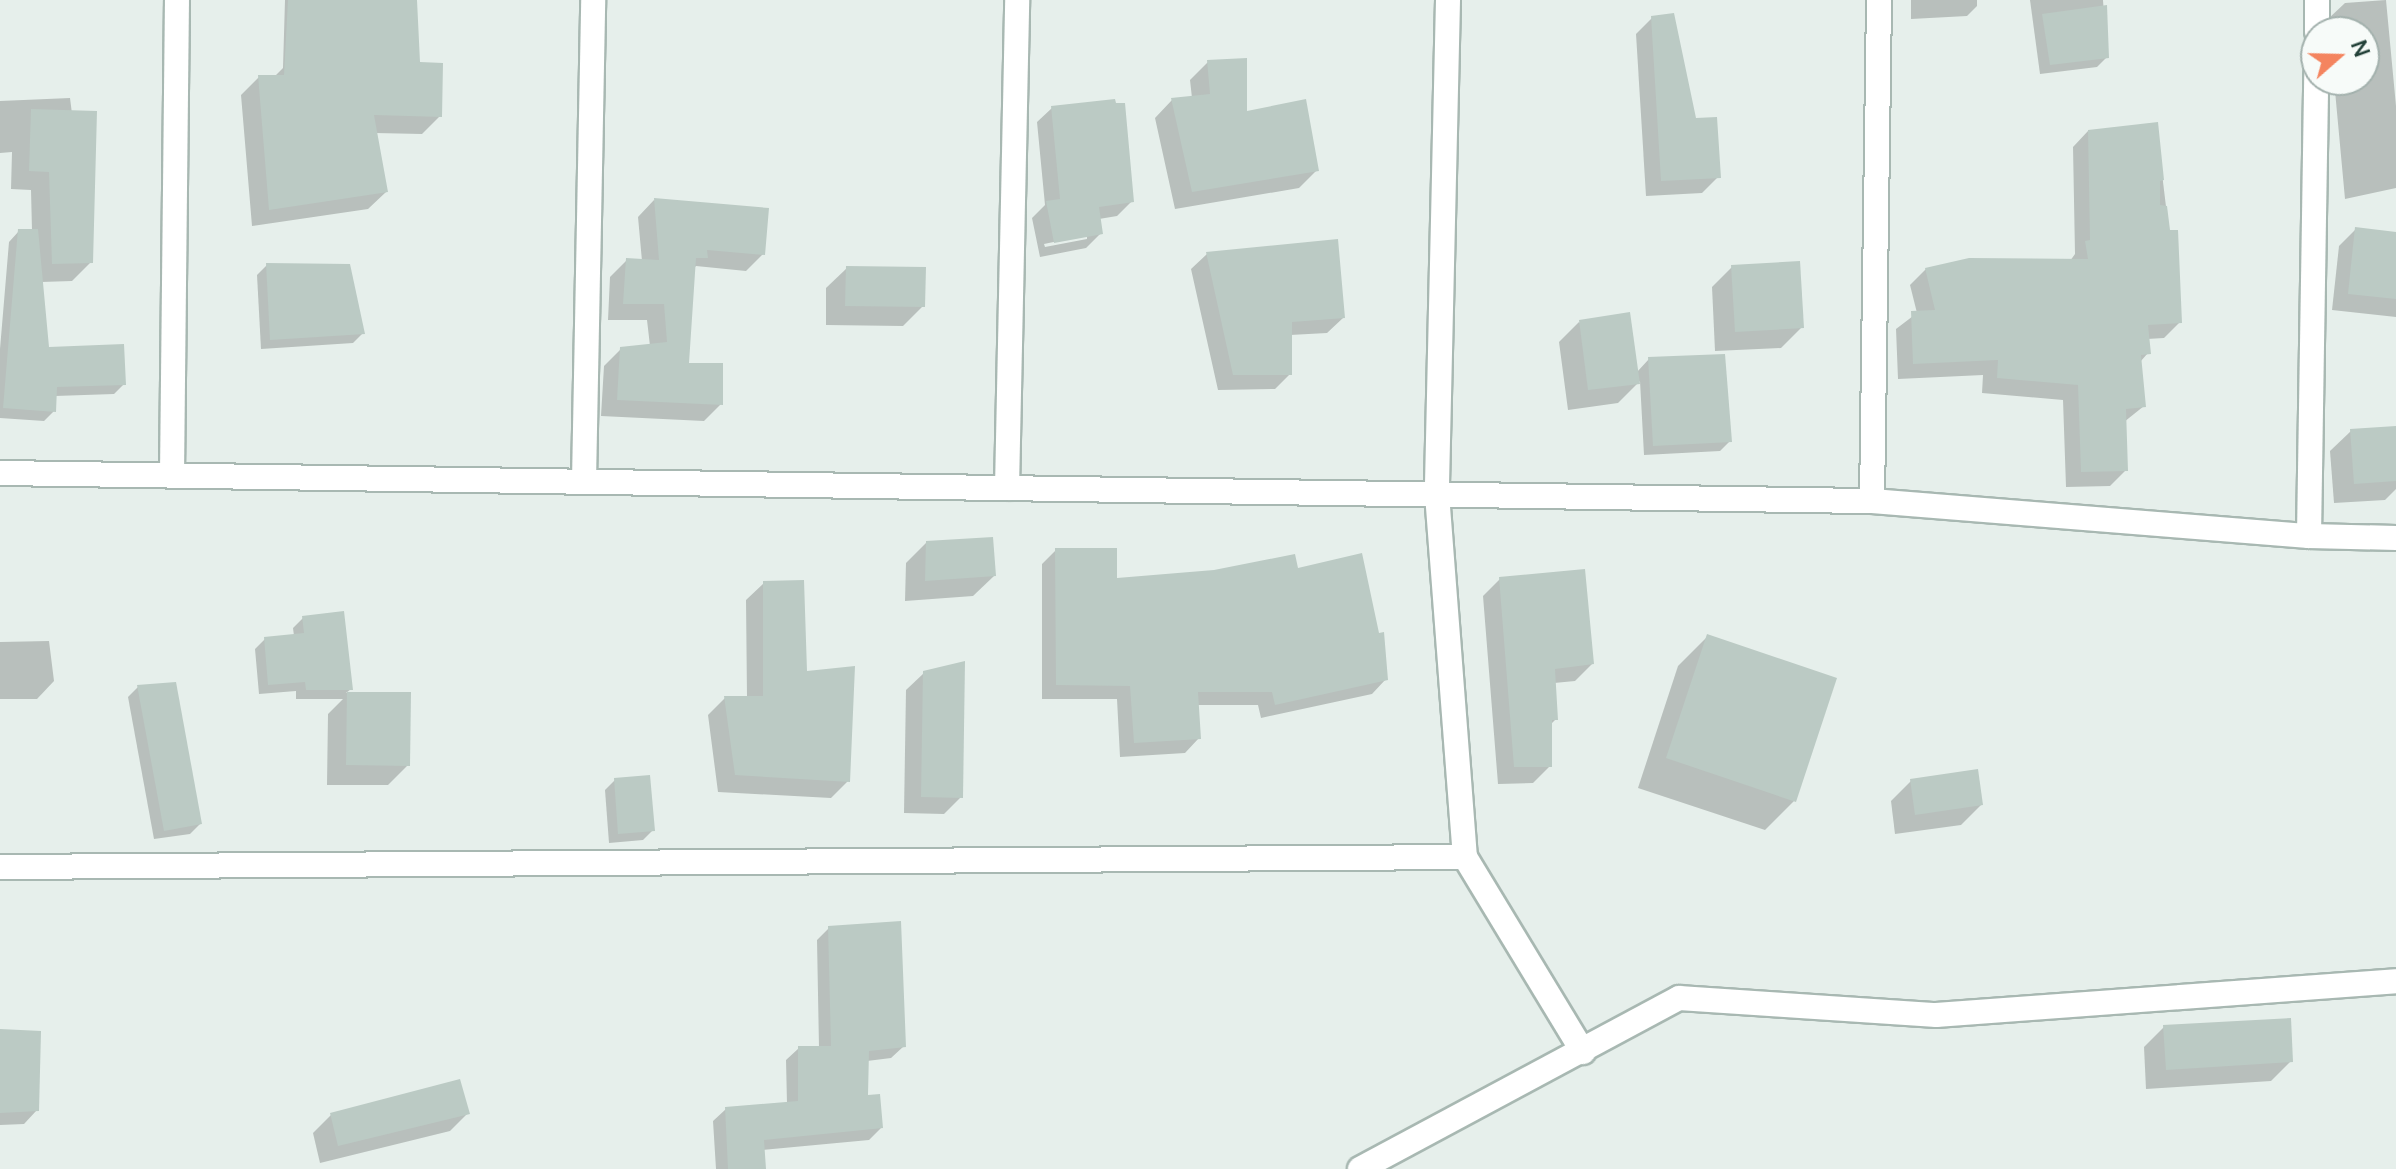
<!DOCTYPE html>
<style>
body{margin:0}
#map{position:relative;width:2396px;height:1169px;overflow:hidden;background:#e6efeb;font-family:Manrope,sans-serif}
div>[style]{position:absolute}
.shadow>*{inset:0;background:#0003}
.building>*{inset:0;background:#bbcac4}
.roads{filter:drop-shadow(2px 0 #a8b8b2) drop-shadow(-2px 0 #a8b8b2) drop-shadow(0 2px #a8b8b2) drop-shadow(0 -2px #a8b8b2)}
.street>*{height:24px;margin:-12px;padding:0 12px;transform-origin:12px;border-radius:12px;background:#fff}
span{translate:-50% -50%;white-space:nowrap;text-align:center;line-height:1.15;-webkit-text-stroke:8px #f7fbf9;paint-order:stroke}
.north{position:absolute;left:2300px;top:16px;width:80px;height:80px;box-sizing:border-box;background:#f7fbf9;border:2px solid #a3b1ad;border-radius:50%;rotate:70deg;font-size:22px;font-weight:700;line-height:32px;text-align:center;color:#24423a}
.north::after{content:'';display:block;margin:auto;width:28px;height:36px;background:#f4845f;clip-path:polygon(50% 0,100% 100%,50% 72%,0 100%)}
</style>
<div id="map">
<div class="shadow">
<i style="clip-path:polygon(285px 0,415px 0,418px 64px,440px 116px,422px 134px,375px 133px,386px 192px,368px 209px,252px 226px,241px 95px,259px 77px,274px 77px,283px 68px)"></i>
<i style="clip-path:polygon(1911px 0,1977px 0,1977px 6px,1967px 16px,1911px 19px)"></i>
<i style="clip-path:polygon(2030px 0,2103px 0,2107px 57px,2097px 67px,2040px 74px)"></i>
<i style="clip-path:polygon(2386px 0,2396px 106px,2396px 188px,2345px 199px,2334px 80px,2364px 80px,2364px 32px,2330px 32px,2328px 19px,2345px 3px)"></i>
<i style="clip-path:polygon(1652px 18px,1718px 177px,1702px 193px,1646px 196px,1636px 34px)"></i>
<i style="clip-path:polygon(1208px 62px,1245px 114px,1317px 170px,1299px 188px,1175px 209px,1155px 118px,1172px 100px,1192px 98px,1190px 80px)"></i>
<i style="clip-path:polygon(70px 98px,91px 262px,72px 281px,41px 282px,48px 349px,124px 384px,114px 394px,55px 396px,54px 411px,44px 421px,0 418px,0 349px,9px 242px,19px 231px,32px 231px,31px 190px,11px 189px,12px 152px,0 153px,0 101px)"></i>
<i style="clip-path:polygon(evenodd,1052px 108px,1132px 201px,1117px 216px,1099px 219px,1101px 233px,1086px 248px,1040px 257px,1032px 218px,1045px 205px,1037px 122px,1052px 108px,1087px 235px,1087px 239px,1045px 247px,1044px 244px,1087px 235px)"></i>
<i style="clip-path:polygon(2156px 124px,2180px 322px,2164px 338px,2147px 339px,2148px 353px,2140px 362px,2144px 406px,2124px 422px,2126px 470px,2110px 486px,2066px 487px,2063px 400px,1982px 393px,1983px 375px,1898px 379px,1896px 329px,1917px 313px,1910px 285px,1926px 269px,2070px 261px,2075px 254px,2073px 147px,2088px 131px)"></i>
<i style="clip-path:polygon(654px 200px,763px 254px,746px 271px,696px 266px,693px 269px,687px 365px,721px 404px,704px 421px,601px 416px,604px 366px,621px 349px,650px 346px,647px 320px,608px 320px,610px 277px,627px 260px,642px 261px,638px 217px)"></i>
<i style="clip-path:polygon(2356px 229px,2396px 234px,2396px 317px,2332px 310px,2339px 246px)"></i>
<i style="clip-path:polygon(1207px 254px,1343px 318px,1327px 333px,1290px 335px,1290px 374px,1275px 389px,1218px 390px,1191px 269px)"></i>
<i style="clip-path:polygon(267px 265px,363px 333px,353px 343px,261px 349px,257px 275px)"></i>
<i style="clip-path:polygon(1732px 267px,1802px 327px,1781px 348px,1715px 351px,1712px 287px)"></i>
<i style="clip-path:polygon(847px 268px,923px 306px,903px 326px,826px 325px,826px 288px)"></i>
<i style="clip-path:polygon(1579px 322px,1637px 372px,1649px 359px,1730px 441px,1720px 451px,1644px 455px,1640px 381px,1618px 403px,1568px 410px,1559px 342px)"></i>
<i style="clip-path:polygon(2396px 428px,2396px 489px,2385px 500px,2334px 503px,2330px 451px,2351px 431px)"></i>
<i style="clip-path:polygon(926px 543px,994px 576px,973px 596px,905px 601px,906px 563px)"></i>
<i style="clip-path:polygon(1056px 550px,1115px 580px,1297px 570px,1386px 679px,1372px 694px,1261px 718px,1258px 705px,1197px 705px,1199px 738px,1185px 753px,1120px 757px,1117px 699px,1042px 699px,1042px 564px)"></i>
<i style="clip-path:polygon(1500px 579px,1592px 664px,1575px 681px,1554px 683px,1556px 719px,1550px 725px,1550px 766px,1533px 783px,1498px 784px,1483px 596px)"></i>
<i style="clip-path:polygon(764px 583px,805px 673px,848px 781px,831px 798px,718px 792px,708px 715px,725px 698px,747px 698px,746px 600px)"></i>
<i style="clip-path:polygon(303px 618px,351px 689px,346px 693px,409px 694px,408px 765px,388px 785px,327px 785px,328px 714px,343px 699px,296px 699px,296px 691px,259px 694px,255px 649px,265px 639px,294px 636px,293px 628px)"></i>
<i style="clip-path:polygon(1708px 636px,1794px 801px,1765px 830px,1638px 788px,1678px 666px)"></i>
<i style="clip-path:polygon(49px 641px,54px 681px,37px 699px,0 699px,0 642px)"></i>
<i style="clip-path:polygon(924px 673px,961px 797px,944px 814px,904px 813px,906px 690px)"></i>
<i style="clip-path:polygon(138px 687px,200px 824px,190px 834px,154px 839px,128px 697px)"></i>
<i style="clip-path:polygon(615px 780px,653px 830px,643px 840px,609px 843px,605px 790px)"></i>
<i style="clip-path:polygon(1911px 781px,1981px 805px,1961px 825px,1895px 834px,1891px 801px)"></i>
<i style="clip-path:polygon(829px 928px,904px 1046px,891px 1058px,867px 1061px,866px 1097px,881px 1128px,869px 1140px,762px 1150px,764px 1169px,716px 1169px,713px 1121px,726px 1109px,787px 1104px,786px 1060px,799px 1048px,819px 1048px,817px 940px)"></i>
<i style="clip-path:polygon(2164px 1027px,2291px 1061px,2271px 1081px,2146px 1089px,2144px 1047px)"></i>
<i style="clip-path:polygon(0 1031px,37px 1110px,24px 1124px,0 1125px)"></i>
<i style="clip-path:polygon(468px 1113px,450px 1131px,320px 1163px,313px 1133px,331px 1115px)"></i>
</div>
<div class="building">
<i style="clip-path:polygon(288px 0,417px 0,420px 62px,443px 63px,442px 117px,374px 115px,388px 192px,269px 210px,258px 75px,284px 75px)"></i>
<i style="clip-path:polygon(2107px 5px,2109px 58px,2050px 65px,2042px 14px)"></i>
<i style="clip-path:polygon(1674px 13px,1696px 118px,1717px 117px,1721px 178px,1661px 181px,1651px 16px)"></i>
<i style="clip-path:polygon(1247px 58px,1247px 111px,1306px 99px,1319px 171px,1192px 192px,1171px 98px,1210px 94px,1207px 60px)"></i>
<i style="clip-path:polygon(1115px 99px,1116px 103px,1125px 103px,1134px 202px,1099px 207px,1103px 234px,1054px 243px,1046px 201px,1060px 199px,1051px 106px)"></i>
<i style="clip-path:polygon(31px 109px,97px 111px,93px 263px,52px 264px,49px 172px,29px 171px)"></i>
<i style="clip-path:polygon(2158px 122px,2164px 180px,2160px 181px,2160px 205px,2167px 206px,2170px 230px,2178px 230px,2182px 323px,2148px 325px,2151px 354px,2141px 355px,2146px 407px,2126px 409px,2128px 471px,2081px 472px,2078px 385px,1997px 378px,1998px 360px,1913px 364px,1911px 311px,1935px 310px,1925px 268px,1969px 258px,2088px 259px,2085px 241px,2090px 240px,2088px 130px)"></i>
<i style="clip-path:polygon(654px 198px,769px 208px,765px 255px,707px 250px,708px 258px,696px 258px,689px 363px,723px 363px,723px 405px,617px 400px,620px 347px,667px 342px,664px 304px,623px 304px,626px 258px,659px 260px)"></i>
<i style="clip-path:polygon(2355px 227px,2396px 232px,2396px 299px,2348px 294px)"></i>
<i style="clip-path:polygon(18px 229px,38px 229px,49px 347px,124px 344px,126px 385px,57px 387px,56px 412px,3px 408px)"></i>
<i style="clip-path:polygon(1338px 239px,1345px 318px,1292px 322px,1292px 375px,1233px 375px,1206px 252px)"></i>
<i style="clip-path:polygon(1800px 261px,1804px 328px,1735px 332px,1731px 265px)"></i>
<i style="clip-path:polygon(266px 263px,350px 264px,365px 334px,270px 340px)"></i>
<i style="clip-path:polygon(846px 266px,926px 267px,925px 307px,845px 306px)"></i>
<i style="clip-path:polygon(1630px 312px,1640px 384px,1588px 390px,1579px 320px)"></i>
<i style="clip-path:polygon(1725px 354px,1732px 442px,1653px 446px,1648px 357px)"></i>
<i style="clip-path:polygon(2396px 426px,2396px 481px,2354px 484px,2350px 429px)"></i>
<i style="clip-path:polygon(993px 537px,996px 576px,925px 581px,926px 541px)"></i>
<i style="clip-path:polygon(1055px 548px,1117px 548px,1117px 578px,1214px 570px,1295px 554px,1298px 568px,1362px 553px,1379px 633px,1384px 632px,1388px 680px,1275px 705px,1272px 692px,1198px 692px,1201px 739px,1134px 743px,1130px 686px,1056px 685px)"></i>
<i style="clip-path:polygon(1585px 569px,1594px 664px,1555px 669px,1558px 720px,1552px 720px,1552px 767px,1514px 767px,1499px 577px)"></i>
<i style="clip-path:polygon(804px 580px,807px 671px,855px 666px,850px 782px,735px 775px,724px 696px,763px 696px,763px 581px)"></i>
<i style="clip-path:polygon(344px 611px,353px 690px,306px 690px,305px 682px,268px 685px,264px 637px,304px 633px,302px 616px)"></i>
<i style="clip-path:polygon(1707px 634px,1837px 678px,1796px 802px,1666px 758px)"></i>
<i style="clip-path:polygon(965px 661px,963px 798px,921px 797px,923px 671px)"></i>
<i style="clip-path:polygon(176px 682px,202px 824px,164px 831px,137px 685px)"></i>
<i style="clip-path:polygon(347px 692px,411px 692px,410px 766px,346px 765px)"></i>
<i style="clip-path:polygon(1978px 769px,1983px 805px,1915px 815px,1910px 779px)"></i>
<i style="clip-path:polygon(650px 775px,655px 831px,618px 834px,614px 778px)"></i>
<i style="clip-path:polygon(901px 921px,906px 1047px,869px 1051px,868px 1095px,880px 1094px,883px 1128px,764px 1140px,766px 1169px,728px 1169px,725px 1107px,798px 1101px,798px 1046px,831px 1046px,828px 926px)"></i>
<i style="clip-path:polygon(2291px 1018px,2293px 1062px,2166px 1070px,2163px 1025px)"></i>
<i style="clip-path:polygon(0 1029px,41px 1031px,39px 1111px,0 1113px)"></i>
<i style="clip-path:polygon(460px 1079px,470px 1114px,338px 1146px,330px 1113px)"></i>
</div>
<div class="roads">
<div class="street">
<i style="left:1448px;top:0;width:494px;rotate:91.3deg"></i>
<i style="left:1437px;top:494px;width:364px;rotate:85.6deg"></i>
<i style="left:1465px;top:857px;width:228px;rotate:58.8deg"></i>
<i style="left:2317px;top:32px;width:32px;rotate:-90deg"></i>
<i style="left:0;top:473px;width:1872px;rotate:0.86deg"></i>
<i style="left:1872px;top:501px;width:438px;rotate:4.6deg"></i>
<i style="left:2309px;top:536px;width:87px;rotate:1.3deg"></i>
<i style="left:172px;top:475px;width:475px;rotate:-89.4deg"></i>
<i style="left:584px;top:481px;width:481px;rotate:-88.9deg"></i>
<i style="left:1007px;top:488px;width:488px;rotate:-88.8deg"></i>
<i style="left:1872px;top:501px;width:501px;rotate:-89.2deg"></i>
<i style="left:2309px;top:536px;width:462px;rotate:-89.1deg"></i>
<i style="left:0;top:867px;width:1465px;rotate:-0.39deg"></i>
<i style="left:1360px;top:1169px;width:362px;rotate:-28.2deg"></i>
<i style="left:1679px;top:998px;width:258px;rotate:3.8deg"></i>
<i style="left:1936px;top:1015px;width:461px;rotate:-4.2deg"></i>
</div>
</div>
<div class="north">N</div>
</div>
